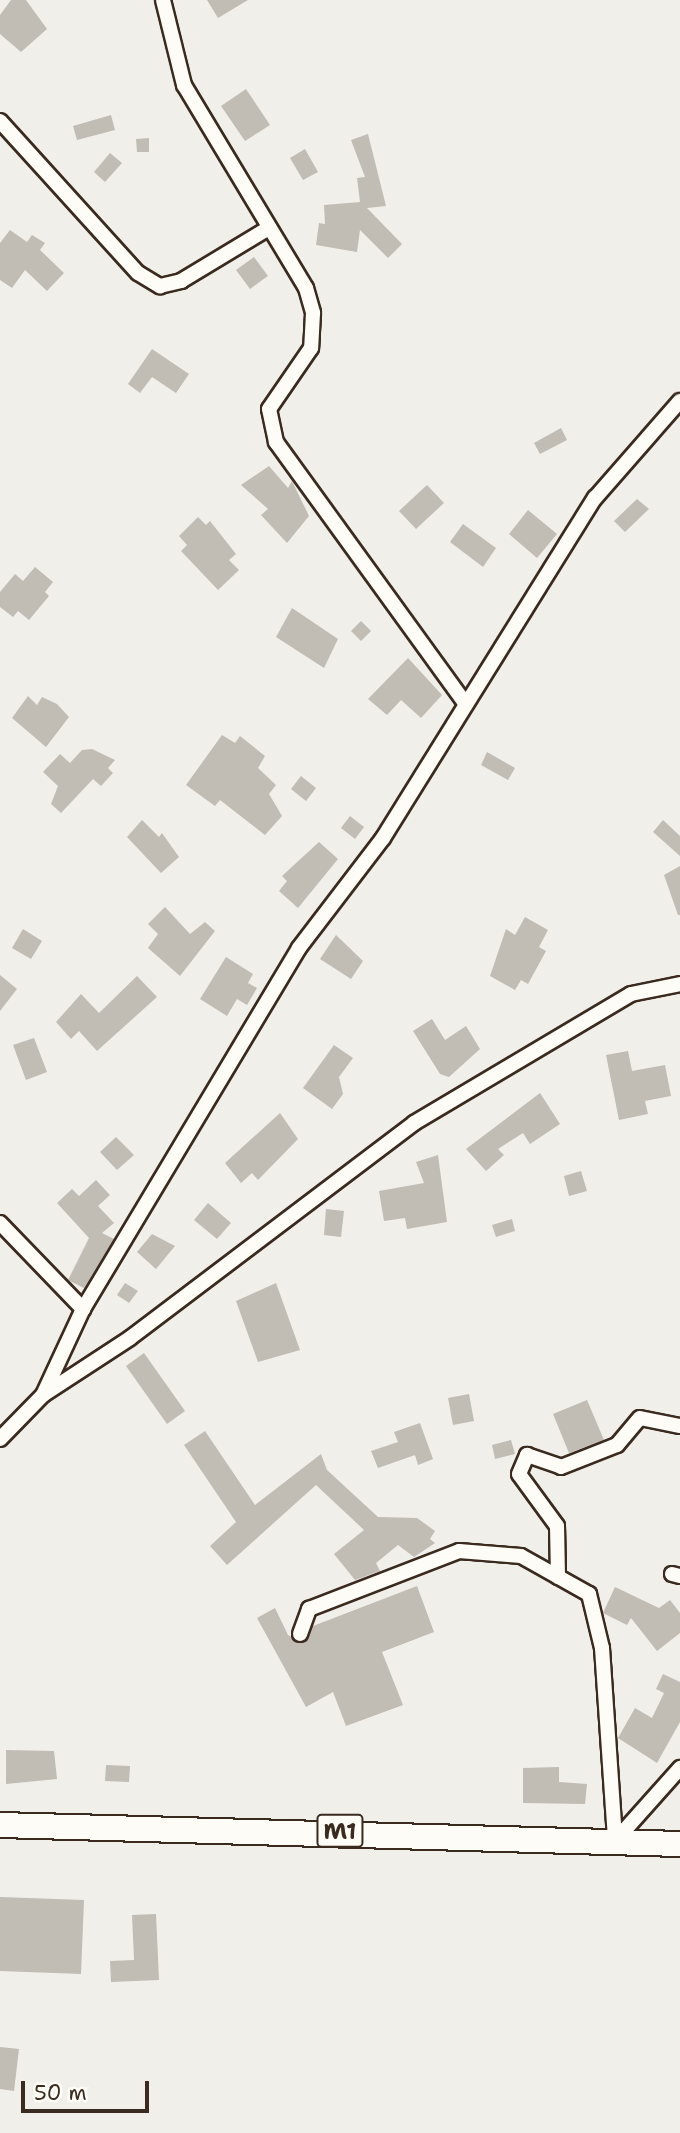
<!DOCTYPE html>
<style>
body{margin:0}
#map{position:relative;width:680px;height:2133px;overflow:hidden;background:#f1efea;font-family:"Shantell Sans",sans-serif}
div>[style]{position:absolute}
.building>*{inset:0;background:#c1bcb4}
.roads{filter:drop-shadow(2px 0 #3b2a1e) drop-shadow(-2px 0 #3b2a1e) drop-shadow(0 2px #3b2a1e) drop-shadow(0 -2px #3b2a1e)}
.minor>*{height:14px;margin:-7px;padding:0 7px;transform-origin:7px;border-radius:7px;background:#fdfcf7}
.trunk>*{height:24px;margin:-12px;padding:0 12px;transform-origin:12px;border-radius:12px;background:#fdfcf7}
span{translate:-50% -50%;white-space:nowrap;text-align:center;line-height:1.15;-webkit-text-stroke:6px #fdfcf7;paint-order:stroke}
.shield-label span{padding:2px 5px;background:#fdfcf7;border:2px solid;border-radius:5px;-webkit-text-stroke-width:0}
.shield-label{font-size:23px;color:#3b2a1e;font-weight:700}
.scale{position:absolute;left:21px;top:2081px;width:128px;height:32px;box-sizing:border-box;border:4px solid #3b2a1e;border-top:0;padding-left:9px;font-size:21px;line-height:24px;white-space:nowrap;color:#3b2a1e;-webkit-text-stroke:5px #fdfcf7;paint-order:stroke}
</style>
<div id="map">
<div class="building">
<i style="clip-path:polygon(11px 0,26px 0,47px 29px,21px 52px,0 34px,0 15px)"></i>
<i style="clip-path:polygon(207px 0,248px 0,218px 18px)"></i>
<i style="clip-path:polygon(246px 89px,270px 125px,245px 141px,221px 106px)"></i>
<i style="clip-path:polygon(111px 115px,115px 130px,77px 140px,73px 126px)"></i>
<i style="clip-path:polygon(368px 134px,386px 206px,367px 208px,402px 244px,388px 258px,360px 230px,357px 252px,316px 245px,319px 223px,325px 224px,324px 205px,360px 202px,357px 178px,365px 177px,351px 140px)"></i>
<i style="clip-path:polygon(149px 138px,149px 152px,137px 152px,136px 139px)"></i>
<i style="clip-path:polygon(305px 149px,318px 172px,303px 180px,290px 158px)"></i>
<i style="clip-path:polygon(110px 153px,122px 163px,105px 182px,94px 172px)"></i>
<i style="clip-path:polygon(10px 230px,27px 242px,32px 235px,45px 243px,40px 250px,64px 273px,47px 291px,25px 270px,12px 288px,0 280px,0 243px)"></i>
<i style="clip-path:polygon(254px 257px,268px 276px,250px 289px,236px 270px)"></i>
<i style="clip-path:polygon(152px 349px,189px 374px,176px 393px,152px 377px,140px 393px,128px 384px)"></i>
<i style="clip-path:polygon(561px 428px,567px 440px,540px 454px,534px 443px)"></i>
<i style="clip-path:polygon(269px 466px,288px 488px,292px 481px,309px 516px,287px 543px,261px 515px,268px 509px,241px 485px)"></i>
<i style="clip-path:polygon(427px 485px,444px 503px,416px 529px,399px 511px)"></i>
<i style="clip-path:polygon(637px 499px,649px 509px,625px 532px,614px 521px)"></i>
<i style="clip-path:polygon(528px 510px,557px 534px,537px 558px,509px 534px)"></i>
<i style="clip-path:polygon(198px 517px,206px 525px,210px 521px,236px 554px,229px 560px,239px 570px,218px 590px,181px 551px,187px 545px,179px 536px)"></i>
<i style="clip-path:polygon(463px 524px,496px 548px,483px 567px,450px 542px)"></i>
<i style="clip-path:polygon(35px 567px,53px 582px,45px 592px,49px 596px,29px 620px,18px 611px,13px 617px,0 607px,0 592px,15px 574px,23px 581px)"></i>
<i style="clip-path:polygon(292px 608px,338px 639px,324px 668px,276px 637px)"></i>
<i style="clip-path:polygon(361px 621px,371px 631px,361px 641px,351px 631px)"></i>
<i style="clip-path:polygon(408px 658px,442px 695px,421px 718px,401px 700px,387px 715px,368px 699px)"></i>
<i style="clip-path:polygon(28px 696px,37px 705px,42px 697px,57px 704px,69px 717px,46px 747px,12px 718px)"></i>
<i style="clip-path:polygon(222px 735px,235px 743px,240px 736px,265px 756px,258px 768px,276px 785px,269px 794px,282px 816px,265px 835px,220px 800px,215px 806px,186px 785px)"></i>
<i style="clip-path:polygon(92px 749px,115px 760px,108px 768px,113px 773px,101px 786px,93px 779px,61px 813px,51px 804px,58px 786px,43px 772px,60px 754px,70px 763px,82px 750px)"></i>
<i style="clip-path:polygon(487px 752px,515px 768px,508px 780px,481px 765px)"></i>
<i style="clip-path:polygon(301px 776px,316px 788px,306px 801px,291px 789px)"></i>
<i style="clip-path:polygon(350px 816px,364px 827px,355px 839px,341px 828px)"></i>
<i style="clip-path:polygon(142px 820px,159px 837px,162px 833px,179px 857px,161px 873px,127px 837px)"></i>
<i style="clip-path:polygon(663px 820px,680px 836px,680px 856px,653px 832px)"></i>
<i style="clip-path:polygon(319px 842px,338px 859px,298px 908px,279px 891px,287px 881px,282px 876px)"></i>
<i style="clip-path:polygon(680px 866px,680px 915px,678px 915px,664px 875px)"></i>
<i style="clip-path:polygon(165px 907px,190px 934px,205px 922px,215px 931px,180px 976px,148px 948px,158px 934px,148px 924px)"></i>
<i style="clip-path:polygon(525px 917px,548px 930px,539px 947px,546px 951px,528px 984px,521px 980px,515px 990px,490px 976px,506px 929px,515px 935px)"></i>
<i style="clip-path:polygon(23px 929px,42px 941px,31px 959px,12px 948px)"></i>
<i style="clip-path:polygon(336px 935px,363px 961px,351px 979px,320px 959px)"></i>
<i style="clip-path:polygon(226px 957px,253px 974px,248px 983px,257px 988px,247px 1005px,237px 999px,227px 1016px,200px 999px)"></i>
<i style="clip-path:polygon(0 975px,17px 989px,0 1011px)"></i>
<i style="clip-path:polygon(137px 976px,157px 997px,97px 1051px,79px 1031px,71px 1039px,56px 1022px,81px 994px,99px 1013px)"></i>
<i style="clip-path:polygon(432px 1019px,445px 1040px,466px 1026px,480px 1049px,449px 1077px,440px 1074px,413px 1031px)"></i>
<i style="clip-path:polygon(34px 1038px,47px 1072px,26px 1080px,13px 1045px)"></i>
<i style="clip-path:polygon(334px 1045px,353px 1058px,339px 1077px,343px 1094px,332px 1109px,303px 1088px)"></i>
<i style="clip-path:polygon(628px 1051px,632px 1071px,665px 1065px,671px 1096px,645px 1101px,648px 1114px,619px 1120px,606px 1055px)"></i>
<i style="clip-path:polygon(540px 1093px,560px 1124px,530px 1144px,523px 1133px,498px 1149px,504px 1155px,486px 1171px,466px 1149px)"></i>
<i style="clip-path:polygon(280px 1113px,298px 1139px,258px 1180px,252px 1173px,241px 1183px,225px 1163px)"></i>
<i style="clip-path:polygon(116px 1137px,134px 1155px,117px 1170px,100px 1152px)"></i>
<i style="clip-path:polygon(438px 1155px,447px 1222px,407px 1229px,405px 1218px,384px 1221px,379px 1191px,424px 1183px,416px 1162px)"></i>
<i style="clip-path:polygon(581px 1171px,587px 1191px,569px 1196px,564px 1176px)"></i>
<i style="clip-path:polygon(96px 1180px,110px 1195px,98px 1206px,114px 1223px,102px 1233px,114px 1239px,84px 1288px,68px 1280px,89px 1238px,57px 1203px,72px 1189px,79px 1196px)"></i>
<i style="clip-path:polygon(208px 1203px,231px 1223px,217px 1239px,194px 1220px)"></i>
<i style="clip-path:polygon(326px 1209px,344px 1211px,341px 1237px,324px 1235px)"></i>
<i style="clip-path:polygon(512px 1219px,515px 1231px,496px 1237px,492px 1225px)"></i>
<i style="clip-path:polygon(152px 1234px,175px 1246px,156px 1269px,137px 1252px)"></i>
<i style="clip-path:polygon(125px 1283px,138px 1291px,129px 1303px,117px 1295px)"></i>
<i style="clip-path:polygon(276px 1283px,300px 1350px,258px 1362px,236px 1301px)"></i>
<i style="clip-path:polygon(144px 1353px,185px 1411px,167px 1424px,126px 1366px)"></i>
<i style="clip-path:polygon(469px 1394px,474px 1421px,453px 1425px,448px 1398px)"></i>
<i style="clip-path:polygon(587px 1400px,604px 1440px,569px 1453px,553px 1414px)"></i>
<i style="clip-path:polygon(420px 1423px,433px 1459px,418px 1465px,415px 1455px,378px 1468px,371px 1451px,398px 1442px,394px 1432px)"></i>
<i style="clip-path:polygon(205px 1431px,255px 1505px,321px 1454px,327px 1470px,378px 1517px,417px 1518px,435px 1531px,430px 1539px,435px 1543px,414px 1557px,398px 1545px,376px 1563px,380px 1571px,355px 1580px,334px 1554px,364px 1530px,316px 1485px,227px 1565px,210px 1546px,236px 1522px,184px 1445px)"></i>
<i style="clip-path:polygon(511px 1440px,515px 1454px,495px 1459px,492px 1445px)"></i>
<i style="clip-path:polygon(417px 1586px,434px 1632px,382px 1652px,403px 1705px,346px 1726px,333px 1692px,306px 1707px,257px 1618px,275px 1608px,288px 1635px,302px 1643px,313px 1626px)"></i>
<i style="clip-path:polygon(615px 1587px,659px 1608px,670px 1600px,680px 1613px,680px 1633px,657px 1651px,631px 1618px,627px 1625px,603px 1613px)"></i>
<i style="clip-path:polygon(663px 1674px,680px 1682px,680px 1722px,657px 1763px,618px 1738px,635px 1708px,652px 1718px,664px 1693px,656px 1689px)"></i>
<i style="clip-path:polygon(6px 1750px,54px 1751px,57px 1779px,6px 1784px)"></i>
<i style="clip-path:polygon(106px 1765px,130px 1766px,129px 1782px,105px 1781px)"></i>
<i style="clip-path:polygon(559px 1767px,559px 1782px,587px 1784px,585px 1804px,523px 1803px,523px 1768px)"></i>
<i style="clip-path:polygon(0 1897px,84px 1900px,81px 1974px,0 1971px)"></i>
<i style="clip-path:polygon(156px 1914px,159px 1980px,111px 1982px,110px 1961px,134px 1960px,132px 1915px)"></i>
<i style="clip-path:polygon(0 2047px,19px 2049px,14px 2091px,0 2089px)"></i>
</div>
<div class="roads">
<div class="minor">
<i style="left:163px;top:0;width:88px;rotate:76.1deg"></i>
<i style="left:184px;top:85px;width:237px;rotate:59deg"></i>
<i style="left:306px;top:288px;width:26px;rotate:74deg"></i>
<i style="left:313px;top:313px;width:35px;rotate:93deg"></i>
<i style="left:311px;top:348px;width:74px;rotate:124.5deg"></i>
<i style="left:269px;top:409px;width:34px;rotate:78deg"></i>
<i style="left:276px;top:442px;width:321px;rotate:54.1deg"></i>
<i style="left:0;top:121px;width:205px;rotate:47.8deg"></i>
<i style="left:138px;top:273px;width:26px;rotate:31deg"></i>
<i style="left:160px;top:286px;width:22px;rotate:-13deg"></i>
<i style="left:181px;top:281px;width:103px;rotate:-31.1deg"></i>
<i style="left:0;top:1223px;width:120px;rotate:46deg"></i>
<i style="left:43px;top:1395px;width:95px;rotate:-65.1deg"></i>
<i style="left:83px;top:1309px;width:421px;rotate:-59.1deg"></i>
<i style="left:299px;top:948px;width:138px;rotate:-52.6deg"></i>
<i style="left:383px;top:838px;width:401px;rotate:-58.1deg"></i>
<i style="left:595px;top:498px;width:129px;rotate:-48.8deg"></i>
<i style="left:0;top:1439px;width:62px;rotate:-45.7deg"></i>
<i style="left:43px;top:1395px;width:104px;rotate:-33.2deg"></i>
<i style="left:130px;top:1338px;width:356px;rotate:-37.1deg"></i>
<i style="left:414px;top:1123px;width:252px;rotate:-30.7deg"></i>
<i style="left:631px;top:994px;width:50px;rotate:-11.5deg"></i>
<i style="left:672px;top:1574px;width:8px;rotate:14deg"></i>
<i style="left:558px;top:1577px;width:51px;rotate:-91.1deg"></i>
<i style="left:557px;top:1526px;width:64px;rotate:-126.2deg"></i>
<i style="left:519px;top:1474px;width:21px;rotate:-67deg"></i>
<i style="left:527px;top:1455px;width:36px;rotate:19deg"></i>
<i style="left:561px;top:1467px;width:60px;rotate:-21.4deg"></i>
<i style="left:617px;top:1445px;width:35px;rotate:-50deg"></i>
<i style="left:640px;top:1418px;width:41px;rotate:11.3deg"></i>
<i style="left:300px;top:1634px;width:27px;rotate:-70deg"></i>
<i style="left:309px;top:1609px;width:161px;rotate:-21.1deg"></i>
<i style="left:459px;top:1551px;width:62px;rotate:4.6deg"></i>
<i style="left:521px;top:1556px;width:78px;rotate:29.2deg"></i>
<i style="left:589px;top:1594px;width:56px;rotate:76.5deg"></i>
<i style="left:602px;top:1648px;width:193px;rotate:86.1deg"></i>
<i style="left:615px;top:1841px;width:98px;rotate:-48.3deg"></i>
</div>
<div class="trunk">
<i style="left:0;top:1825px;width:680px;rotate:1.6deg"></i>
</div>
</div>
<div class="shield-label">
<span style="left:340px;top:1831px">M1</span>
</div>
<div class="scale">50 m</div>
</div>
